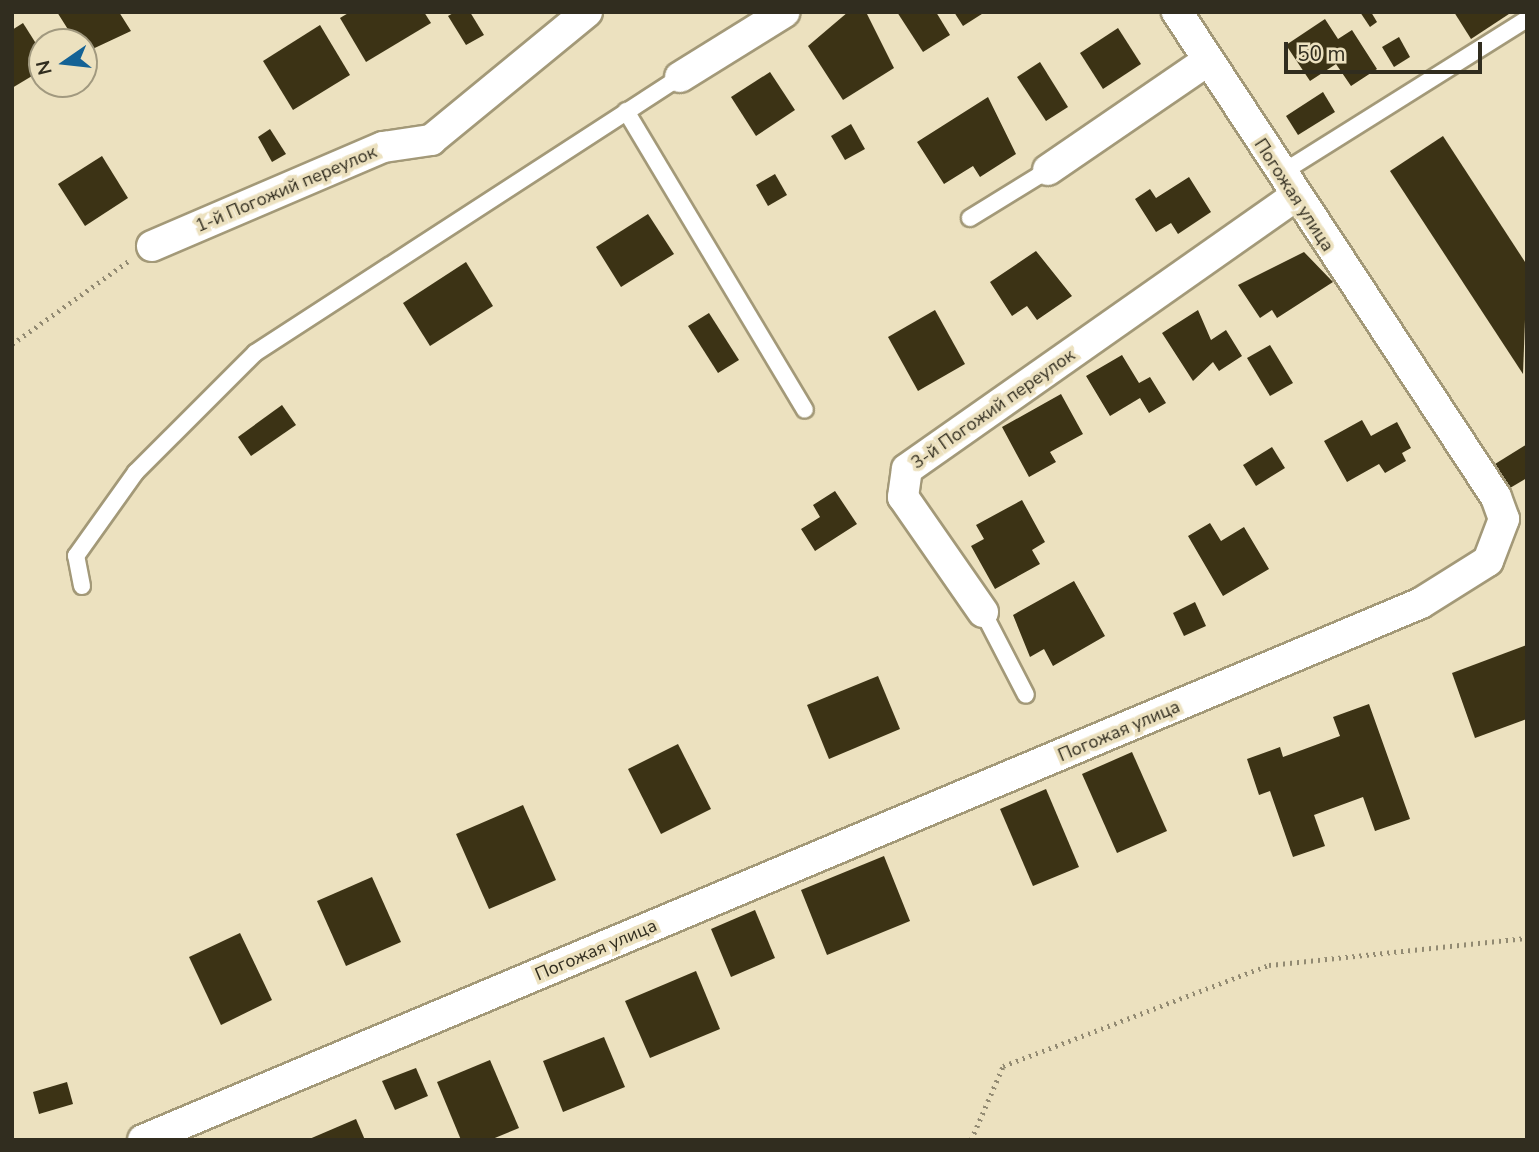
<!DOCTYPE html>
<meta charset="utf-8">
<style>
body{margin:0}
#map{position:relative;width:1539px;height:1152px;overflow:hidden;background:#ece1bf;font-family:"Nunito Sans",sans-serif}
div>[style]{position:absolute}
.building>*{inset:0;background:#3c3315}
.path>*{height:4.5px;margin-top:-2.25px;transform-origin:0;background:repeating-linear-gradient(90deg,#928a72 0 2px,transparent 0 7px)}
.roads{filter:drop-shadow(2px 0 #a39978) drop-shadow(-2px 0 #a39978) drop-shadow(0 2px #a39978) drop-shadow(0 -2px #a39978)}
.service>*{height:16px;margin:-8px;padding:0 8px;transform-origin:8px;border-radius:8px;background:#fff}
.minor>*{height:30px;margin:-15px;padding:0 15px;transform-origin:15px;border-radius:15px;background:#fff}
span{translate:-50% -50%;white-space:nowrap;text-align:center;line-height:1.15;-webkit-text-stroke:7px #ece1bf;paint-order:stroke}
.street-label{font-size:18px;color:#312d1f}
.frame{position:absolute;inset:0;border:14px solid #312d1f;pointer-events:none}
.north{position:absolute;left:28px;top:28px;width:70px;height:70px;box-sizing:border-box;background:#ece1bf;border:2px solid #a1997f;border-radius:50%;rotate:256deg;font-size:19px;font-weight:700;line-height:28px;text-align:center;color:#312d1f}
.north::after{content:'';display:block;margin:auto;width:24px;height:32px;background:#146295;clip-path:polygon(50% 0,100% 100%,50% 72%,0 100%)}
.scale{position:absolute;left:1284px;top:42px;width:198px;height:32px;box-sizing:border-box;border:4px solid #312d1f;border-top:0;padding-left:9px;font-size:21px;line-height:24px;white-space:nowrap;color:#312d1f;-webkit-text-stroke:5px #ece1bf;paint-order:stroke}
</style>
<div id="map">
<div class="building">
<i style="clip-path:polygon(57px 12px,119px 12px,131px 31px,84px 53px,84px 42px,76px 42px)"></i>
<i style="clip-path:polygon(350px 12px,424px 12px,431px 23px,366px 62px,340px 18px)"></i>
<i style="clip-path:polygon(455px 12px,470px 12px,484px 35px,466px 45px,448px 16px)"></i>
<i style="clip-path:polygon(848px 12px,866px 12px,894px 68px,843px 100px,808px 46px)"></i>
<i style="clip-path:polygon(897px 12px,936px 12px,950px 35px,923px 52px)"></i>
<i style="clip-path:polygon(954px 12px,985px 12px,963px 26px)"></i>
<i style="clip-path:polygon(1360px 12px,1371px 12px,1377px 22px,1370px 27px)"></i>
<i style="clip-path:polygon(1454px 12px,1512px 12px,1471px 39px)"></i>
<i style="clip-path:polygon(1325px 19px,1338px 39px,1352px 30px,1377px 69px,1351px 86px,1336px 64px,1310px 81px,1286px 45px)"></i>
<i style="clip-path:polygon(23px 23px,42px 53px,42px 70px,12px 88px,12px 30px)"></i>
<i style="clip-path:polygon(320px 25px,350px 75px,293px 110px,263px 61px)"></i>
<i style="clip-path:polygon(1118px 28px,1141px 64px,1103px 89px,1080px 53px)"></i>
<i style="clip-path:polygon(1399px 37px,1410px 57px,1394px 67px,1382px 47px)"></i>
<i style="clip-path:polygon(1040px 62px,1068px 107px,1046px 121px,1017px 77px)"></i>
<i style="clip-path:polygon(770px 72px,795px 110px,756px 136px,731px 97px)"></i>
<i style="clip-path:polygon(1323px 92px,1335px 112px,1298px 135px,1286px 116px)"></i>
<i style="clip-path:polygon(988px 97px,1016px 154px,980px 177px,973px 166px,944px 184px,917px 142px)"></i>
<i style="clip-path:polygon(851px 124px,865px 149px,845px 160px,831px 136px)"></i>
<i style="clip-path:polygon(270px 129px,286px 154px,272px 162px,258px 137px)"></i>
<i style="clip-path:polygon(1443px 136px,1527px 265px,1523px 374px,1390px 171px)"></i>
<i style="clip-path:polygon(102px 156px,128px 198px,85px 226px,58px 184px)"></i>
<i style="clip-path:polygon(775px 174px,787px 195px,768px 206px,756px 185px)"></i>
<i style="clip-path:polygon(1189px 177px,1211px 212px,1178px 234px,1171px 223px,1156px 232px,1135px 199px,1150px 189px,1156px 198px)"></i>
<i style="clip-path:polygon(648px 214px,674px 254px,621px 287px,596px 247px)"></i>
<i style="clip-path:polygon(1036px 251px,1072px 296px,1037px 320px,1027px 306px,1012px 316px,990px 282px)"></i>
<i style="clip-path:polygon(1304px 252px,1333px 282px,1277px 318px,1272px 310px,1260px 318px,1238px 285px)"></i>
<i style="clip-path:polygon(466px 262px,493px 306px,430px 346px,403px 303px)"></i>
<i style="clip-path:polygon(935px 310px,965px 364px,918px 391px,888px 337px)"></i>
<i style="clip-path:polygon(1198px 310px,1211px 340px,1226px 330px,1242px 356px,1219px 371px,1213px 362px,1193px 381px,1162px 333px)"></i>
<i style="clip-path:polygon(709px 313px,739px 360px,718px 373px,688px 326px)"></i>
<i style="clip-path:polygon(1270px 345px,1293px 383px,1270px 396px,1247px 358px)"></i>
<i style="clip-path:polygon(1122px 355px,1139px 383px,1150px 377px,1166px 403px,1149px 413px,1140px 398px,1110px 416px,1086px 376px)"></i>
<i style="clip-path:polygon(1061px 394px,1083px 434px,1050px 452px,1056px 462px,1029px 477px,1002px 427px)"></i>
<i style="clip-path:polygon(282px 405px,296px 425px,251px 456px,238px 437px)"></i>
<i style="clip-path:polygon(1362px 420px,1371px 436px,1397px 422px,1411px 448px,1402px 453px,1406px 461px,1385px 473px,1379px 464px,1347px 482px,1324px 441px)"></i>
<i style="clip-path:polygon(1527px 444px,1527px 478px,1510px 488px,1495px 464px)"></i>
<i style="clip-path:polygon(1272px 447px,1285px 468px,1256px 486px,1243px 465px)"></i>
<i style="clip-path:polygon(835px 491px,857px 524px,815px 551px,801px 529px,820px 517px,813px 505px)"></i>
<i style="clip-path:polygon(1022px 500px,1045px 542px,1032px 550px,1040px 564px,995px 589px,971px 546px,984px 539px,976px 525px)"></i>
<i style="clip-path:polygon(1210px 523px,1221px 541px,1244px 527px,1269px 569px,1223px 596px,1188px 536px)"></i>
<i style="clip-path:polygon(1074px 581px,1105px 636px,1053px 666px,1044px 649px,1030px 657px,1013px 615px)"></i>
<i style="clip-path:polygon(1195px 602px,1206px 626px,1184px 636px,1173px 613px)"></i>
<i style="clip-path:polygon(1527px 645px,1527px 719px,1475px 738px,1452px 673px)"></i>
<i style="clip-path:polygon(878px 676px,900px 729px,829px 759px,807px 705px)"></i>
<i style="clip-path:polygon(1369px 704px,1410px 819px,1375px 831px,1363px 797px,1314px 815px,1325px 846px,1293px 857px,1270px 791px,1259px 795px,1247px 759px,1280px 747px,1283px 757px,1340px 736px,1333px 717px)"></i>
<i style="clip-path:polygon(678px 744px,711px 809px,661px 834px,628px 769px)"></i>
<i style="clip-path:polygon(1132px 752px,1167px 831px,1117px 853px,1082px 774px)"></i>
<i style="clip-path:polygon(1046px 789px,1079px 867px,1033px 886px,1000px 809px)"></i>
<i style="clip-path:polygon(523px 805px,556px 880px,489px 909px,456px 834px)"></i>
<i style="clip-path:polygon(884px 856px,910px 921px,827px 955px,801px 890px)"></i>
<i style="clip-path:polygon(372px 877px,401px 942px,346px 966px,317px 901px)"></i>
<i style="clip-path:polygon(755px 910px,775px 958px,731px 977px,711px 929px)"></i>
<i style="clip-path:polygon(240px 933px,272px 1000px,221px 1025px,189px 957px)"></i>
<i style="clip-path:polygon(696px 971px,720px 1029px,650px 1058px,625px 1001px)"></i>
<i style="clip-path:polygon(604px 1037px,625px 1087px,563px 1112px,543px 1061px)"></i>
<i style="clip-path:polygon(490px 1060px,519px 1128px,490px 1140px,461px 1140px,437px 1082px)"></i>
<i style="clip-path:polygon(416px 1068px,428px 1096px,395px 1110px,382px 1081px)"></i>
<i style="clip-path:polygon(67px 1082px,73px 1104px,39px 1114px,33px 1092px)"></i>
<i style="clip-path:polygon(356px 1119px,365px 1140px,307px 1140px)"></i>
</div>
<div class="path">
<i style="left:12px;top:344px;width:146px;rotate:-35.5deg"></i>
<i style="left:971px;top:1140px;width:81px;rotate:-66.6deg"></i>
<i style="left:1003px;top:1066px;width:285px;rotate:-20.8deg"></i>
<i style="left:1269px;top:965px;width:259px;rotate:-6deg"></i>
</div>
<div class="roads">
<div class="service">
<i style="left:626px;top:111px;width:348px;rotate:59.1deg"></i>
<i style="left:1280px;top:174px;width:292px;rotate:-32.1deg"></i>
<i style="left:970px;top:218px;width:92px;rotate:-31.6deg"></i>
<i style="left:82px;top:586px;width:31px;rotate:-101deg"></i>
<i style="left:76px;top:556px;width:103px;rotate:-54.5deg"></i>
<i style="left:136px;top:472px;width:168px;rotate:-45deg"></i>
<i style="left:255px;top:353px;width:507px;rotate:-33deg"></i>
<i style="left:983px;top:612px;width:93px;rotate:62.6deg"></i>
</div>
<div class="minor">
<i style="left:680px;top:77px;width:123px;rotate:-31.8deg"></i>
<i style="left:1048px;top:170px;width:193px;rotate:-34.4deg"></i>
<i style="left:152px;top:246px;width:251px;rotate:-23.2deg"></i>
<i style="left:383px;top:147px;width:49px;rotate:-8.3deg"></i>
<i style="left:431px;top:140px;width:202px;rotate:-39.4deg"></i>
<i style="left:983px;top:612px;width:140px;rotate:-124.8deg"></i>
<i style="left:903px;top:497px;width:28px;rotate:-82deg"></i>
<i style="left:907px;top:469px;width:473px;rotate:-35.1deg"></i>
<i style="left:143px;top:1140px;width:1386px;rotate:-22.79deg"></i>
<i style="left:1421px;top:603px;width:79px;rotate:-32.1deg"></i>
<i style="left:1488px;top:561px;width:45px;rotate:-69.1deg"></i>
<i style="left:1504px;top:519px;width:23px;rotate:-110deg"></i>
<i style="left:1496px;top:497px;width:581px;rotate:-123.33deg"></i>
</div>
</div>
<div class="street-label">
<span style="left:286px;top:189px;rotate:-23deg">1-й Погожий переулок</span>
<span style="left:1294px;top:195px;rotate:57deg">Погожая улица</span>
<span style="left:993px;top:409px;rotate:-35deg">3-й Погожий переулок</span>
<span style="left:1119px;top:731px;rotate:-23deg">Погожая улица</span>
<span style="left:596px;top:950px;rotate:-23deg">Погожая улица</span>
</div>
<div class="frame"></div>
<div class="north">N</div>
<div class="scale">50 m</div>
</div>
